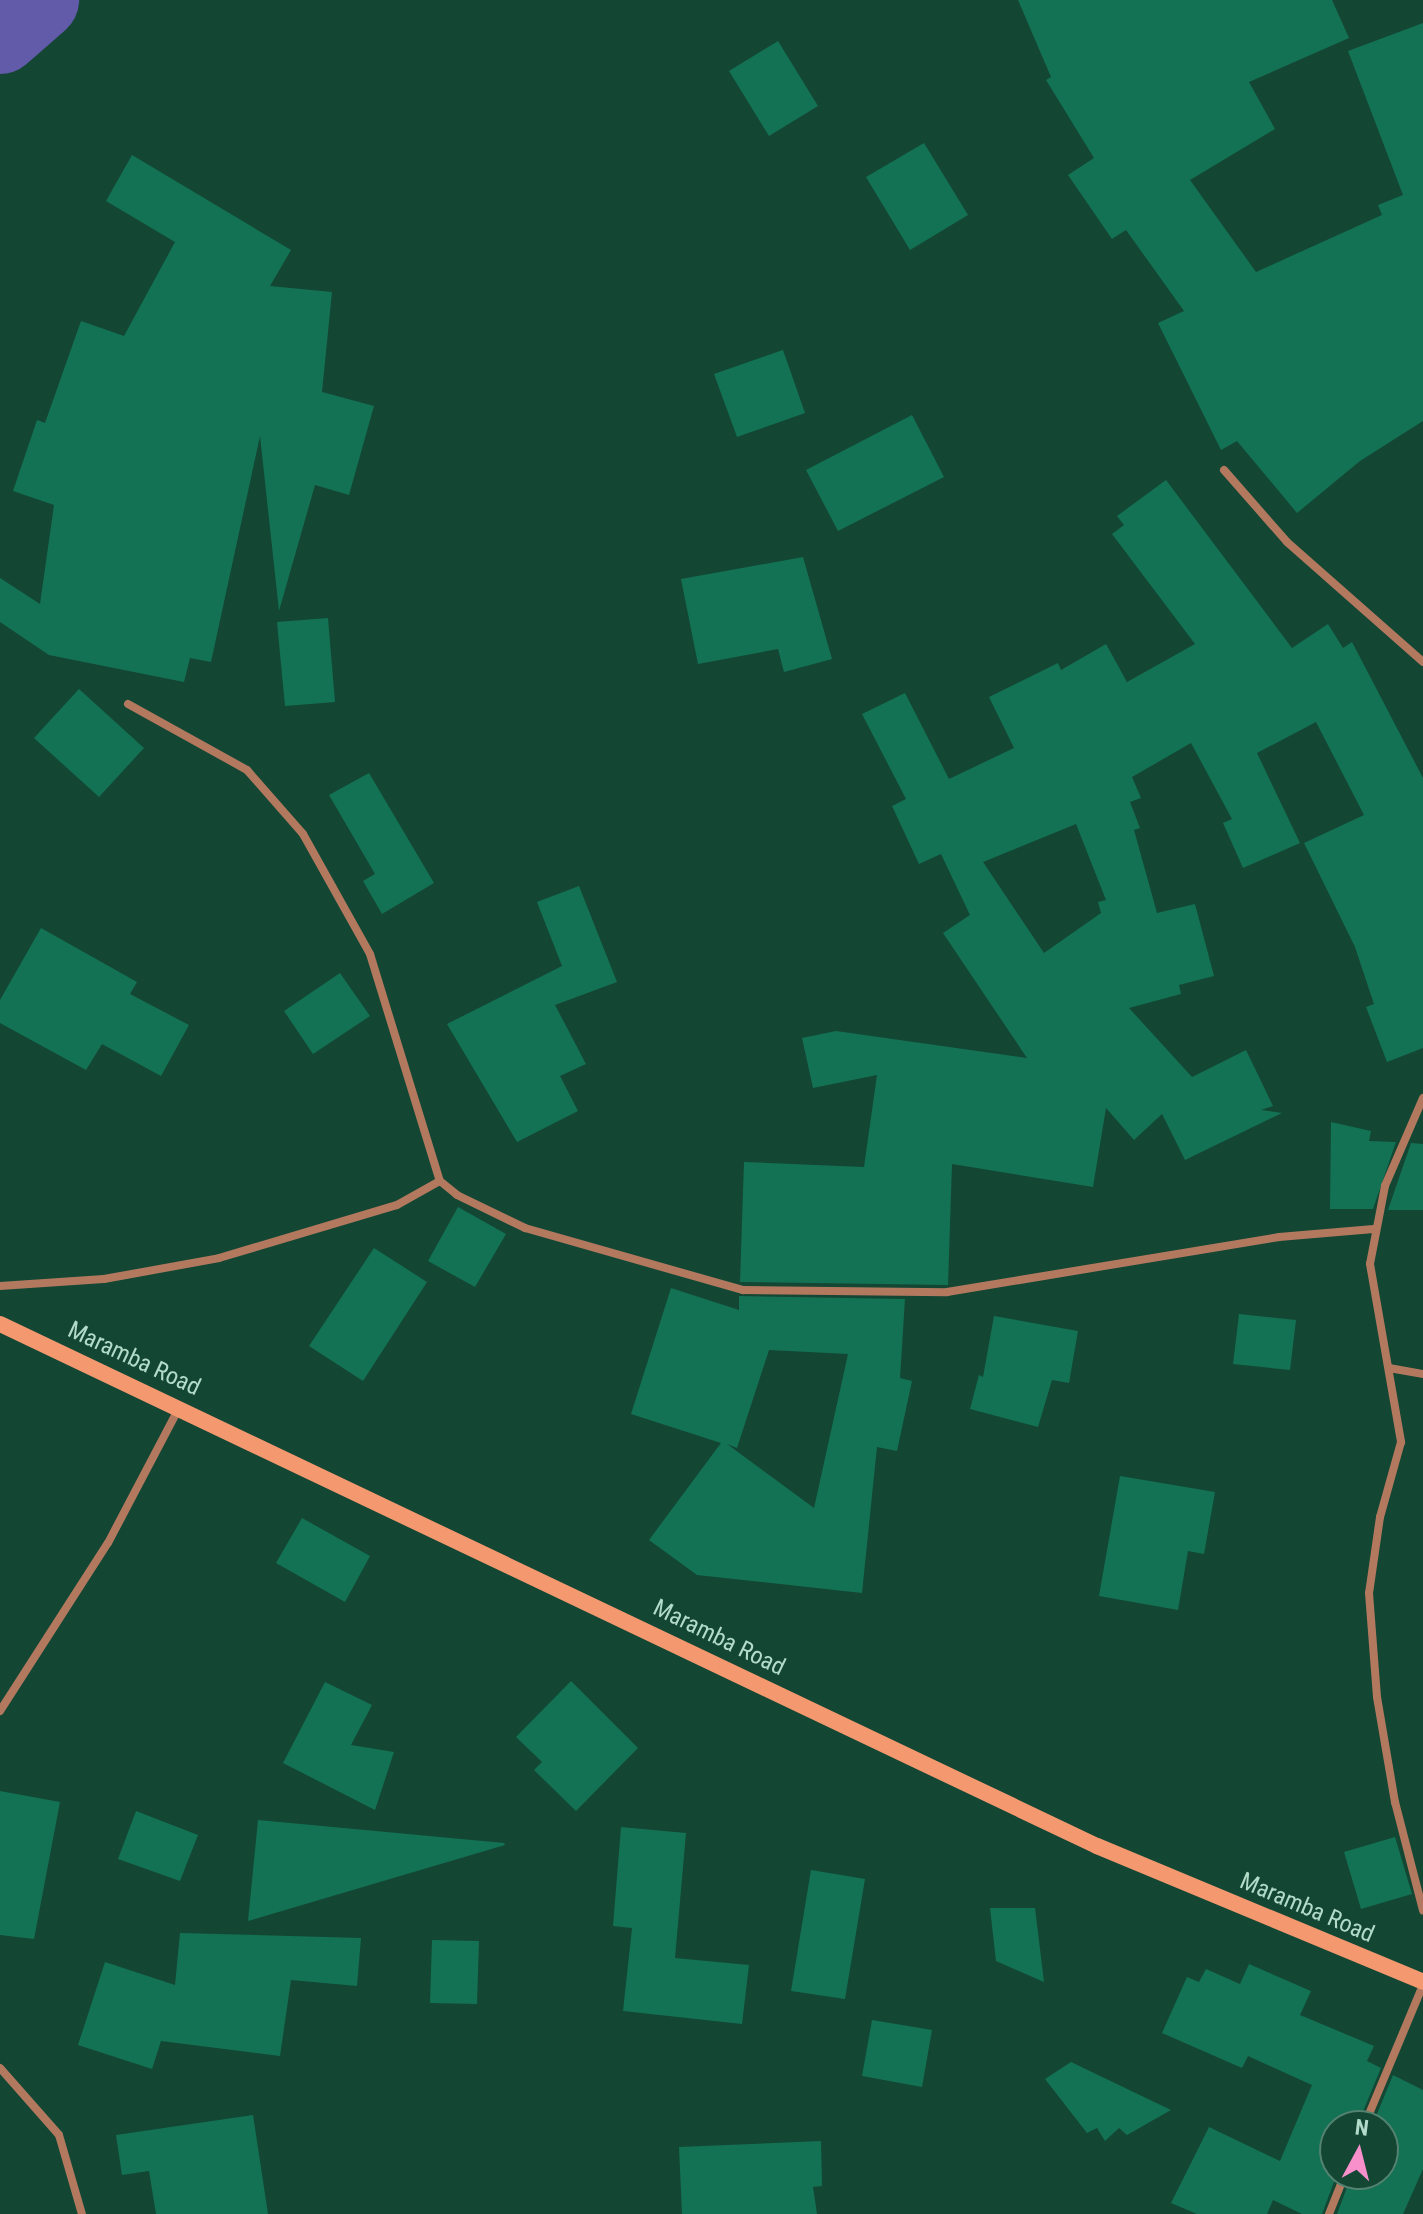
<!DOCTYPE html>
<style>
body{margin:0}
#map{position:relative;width:1423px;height:2214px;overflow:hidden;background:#144634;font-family:"Roboto Condensed",sans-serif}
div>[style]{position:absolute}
.river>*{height:80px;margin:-40px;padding:0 40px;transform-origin:40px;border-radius:40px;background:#625baa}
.building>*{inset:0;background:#137254}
.street>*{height:8px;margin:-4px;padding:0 4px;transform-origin:4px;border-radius:4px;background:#b2795f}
.secondary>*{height:16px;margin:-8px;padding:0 8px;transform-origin:8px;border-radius:8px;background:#f4996f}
span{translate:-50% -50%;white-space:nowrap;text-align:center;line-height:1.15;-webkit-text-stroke:6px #144634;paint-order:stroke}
.street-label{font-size:24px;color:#b2dcc9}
.north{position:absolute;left:1319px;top:2110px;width:80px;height:80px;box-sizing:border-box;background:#144634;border:2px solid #538270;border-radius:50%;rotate:7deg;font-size:22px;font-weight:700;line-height:32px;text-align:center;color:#b2dcc9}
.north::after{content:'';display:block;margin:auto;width:28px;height:36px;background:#f890cc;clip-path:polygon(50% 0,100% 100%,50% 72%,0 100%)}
</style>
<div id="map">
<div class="river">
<i style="left:0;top:34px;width:52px;rotate:-41.1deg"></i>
</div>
<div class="building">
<i style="clip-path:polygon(1018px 0,1332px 0,1349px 38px,1249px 82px,1275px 129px,1190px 180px,1256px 272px,1382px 215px,1378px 205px,1403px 195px,1348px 51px,1423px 23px,1423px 421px,1360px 461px,1297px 513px,1237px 441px,1221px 450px,1158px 323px,1184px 311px,1126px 230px,1112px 239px,1068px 175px,1094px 158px,1046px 80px,1051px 77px)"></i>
<i style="clip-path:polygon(778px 41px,818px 106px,769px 136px,729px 71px)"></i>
<i style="clip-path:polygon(924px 143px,968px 215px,910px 250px,866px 177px)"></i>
<i style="clip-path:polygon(132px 155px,291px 250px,270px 286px,332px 292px,322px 392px,374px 406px,349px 495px,315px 485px,279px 611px,260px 436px,211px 662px,190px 658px,184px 682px,49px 655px,0 622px,0 578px,40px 604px,54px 505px,13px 491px,37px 420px,45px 423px,81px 321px,124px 336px,175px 242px,106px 201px)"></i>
<i style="clip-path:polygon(783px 350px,805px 413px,737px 437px,714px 374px)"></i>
<i style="clip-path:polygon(912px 415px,944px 477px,838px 531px,806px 470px)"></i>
<i style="clip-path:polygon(evenodd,1166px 480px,1292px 648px,1328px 624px,1343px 648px,1352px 642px,1423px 778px,1423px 1048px,1387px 1062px,1366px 1007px,1374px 1004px,1355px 947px,1304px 843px,1364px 815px,1316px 722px,1257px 753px,1300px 843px,1243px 868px,1223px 823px,1232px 819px,1191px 743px,1132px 777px,1141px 798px,1130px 802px,1140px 828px,1134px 830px,1157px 913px,1195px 904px,1214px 976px,1179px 985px,1181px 994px,1129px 1008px,1192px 1077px,1246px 1050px,1273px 1106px,1261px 1110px,1282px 1113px,1185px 1160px,1162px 1114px,1134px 1140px,1106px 1108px,1093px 1187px,952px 1164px,948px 1285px,740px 1282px,744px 1162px,864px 1167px,877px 1075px,813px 1088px,802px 1038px,836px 1031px,1027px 1058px,943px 933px,970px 915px,941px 854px,919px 864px,892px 806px,906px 799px,862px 714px,905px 693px,949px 779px,1014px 748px,989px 697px,1058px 663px,1061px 670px,1106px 644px,1127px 682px,1195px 644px,1112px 534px,1124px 525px,1117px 516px,1166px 480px,1076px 824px,1106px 900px,1098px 902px,1101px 913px,1044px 953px,983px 862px,1076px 824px)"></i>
<i style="clip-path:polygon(803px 557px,832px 659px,784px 672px,778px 649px,698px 664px,681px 579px)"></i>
<i style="clip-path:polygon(328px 618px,335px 702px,285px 706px,277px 622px)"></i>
<i style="clip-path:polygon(79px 689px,144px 748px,99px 797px,34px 738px)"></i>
<i style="clip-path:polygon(369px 773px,434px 883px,382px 914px,363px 881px,375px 874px,329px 795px)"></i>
<i style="clip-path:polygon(579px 886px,617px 982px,555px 1005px,586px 1064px,560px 1076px,578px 1111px,517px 1142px,447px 1024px,562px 966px,537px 902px)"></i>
<i style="clip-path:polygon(41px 928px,137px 982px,130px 994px,189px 1025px,161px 1076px,102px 1044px,86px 1070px,0 1023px,0 1000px)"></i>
<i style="clip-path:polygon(340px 973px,370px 1016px,313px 1054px,284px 1011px)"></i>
<i style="clip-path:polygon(1331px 1122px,1371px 1131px,1369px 1141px,1396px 1142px,1373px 1209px,1330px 1209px)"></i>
<i style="clip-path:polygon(1411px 1143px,1423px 1144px,1423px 1210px,1388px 1210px)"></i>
<i style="clip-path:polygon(458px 1207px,506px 1234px,475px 1287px,428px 1261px)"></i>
<i style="clip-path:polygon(374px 1248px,427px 1282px,363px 1381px,309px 1346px)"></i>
<i style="clip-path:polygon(evenodd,671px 1288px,739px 1310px,739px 1296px,905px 1299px,900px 1378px,912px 1381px,897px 1451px,877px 1447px,862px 1593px,697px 1575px,649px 1540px,721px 1443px,631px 1414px,671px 1288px,769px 1350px,848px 1354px,814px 1508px,727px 1444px,737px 1448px,769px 1350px)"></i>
<i style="clip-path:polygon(1239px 1314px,1296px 1320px,1290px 1370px,1233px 1364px)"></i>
<i style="clip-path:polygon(994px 1316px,1078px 1331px,1069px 1383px,1052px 1380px,1038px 1427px,970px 1409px,979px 1375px,983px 1377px)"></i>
<i style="clip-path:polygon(1120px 1476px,1215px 1492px,1204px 1554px,1188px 1551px,1178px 1610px,1099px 1596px)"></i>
<i style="clip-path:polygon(302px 1518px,370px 1556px,345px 1602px,276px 1563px)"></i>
<i style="clip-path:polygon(571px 1681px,638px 1748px,576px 1811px,534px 1770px,542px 1762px,516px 1737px)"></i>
<i style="clip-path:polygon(325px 1682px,372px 1705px,351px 1745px,394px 1752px,375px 1810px,283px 1763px)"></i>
<i style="clip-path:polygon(0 1791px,60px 1802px,34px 1939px,0 1935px)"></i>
<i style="clip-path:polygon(136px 1811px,198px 1835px,180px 1881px,118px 1859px)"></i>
<i style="clip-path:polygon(258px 1820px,504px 1843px,505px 1845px,248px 1921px)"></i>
<i style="clip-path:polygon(621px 1827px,686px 1833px,675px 1958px,749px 1965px,742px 2024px,623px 2011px,632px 1928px,613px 1926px)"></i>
<i style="clip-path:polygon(1395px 1837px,1412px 1894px,1361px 1909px,1344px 1852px)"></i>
<i style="clip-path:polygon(811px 1870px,865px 1879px,845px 1999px,791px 1991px)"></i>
<i style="clip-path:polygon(990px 1908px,1035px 1908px,1044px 1982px,996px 1961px)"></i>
<i style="clip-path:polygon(180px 1933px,361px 1938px,357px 1986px,291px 1980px,280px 2056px,161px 2041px,152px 2069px,78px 2045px,105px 1962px,175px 1985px)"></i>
<i style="clip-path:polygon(432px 1940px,479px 1941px,477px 2004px,430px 2003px)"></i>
<i style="clip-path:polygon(1249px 1964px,1311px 1991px,1300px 2015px,1374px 2046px,1367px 2061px,1381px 2068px,1357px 2126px,1335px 2126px,1337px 2174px,1322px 2214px,1302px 2214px,1273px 2200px,1267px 2214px,1197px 2214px,1171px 2203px,1209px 2127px,1280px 2161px,1312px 2085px,1248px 2056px,1242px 2068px,1162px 2033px,1187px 1977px,1199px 1982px,1206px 1969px,1240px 1984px)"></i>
<i style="clip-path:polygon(872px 2020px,932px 2030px,922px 2087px,862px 2076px)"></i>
<i style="clip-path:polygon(1071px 2062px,1171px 2110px,1127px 2135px,1119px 2128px,1105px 2141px,1097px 2128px,1087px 2133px,1045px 2079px)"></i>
<i style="clip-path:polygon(1393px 2075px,1423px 2090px,1423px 2169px,1403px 2214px,1337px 2214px,1352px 2174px,1383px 2174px,1383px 2126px,1372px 2126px)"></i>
<i style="clip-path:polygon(253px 2115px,268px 2214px,156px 2214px,149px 2171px,122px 2175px,116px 2135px)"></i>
<i style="clip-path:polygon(821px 2141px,822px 2186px,813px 2187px,817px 2214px,682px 2214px,679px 2147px)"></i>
</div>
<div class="street">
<i style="left:1224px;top:470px;width:96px;rotate:48.8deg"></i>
<i style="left:1287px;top:542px;width:181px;rotate:41.4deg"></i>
<i style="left:128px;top:704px;width:136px;rotate:29deg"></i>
<i style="left:247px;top:770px;width:85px;rotate:48.8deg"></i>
<i style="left:303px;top:834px;width:137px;rotate:60.8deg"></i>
<i style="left:370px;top:954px;width:238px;rotate:72.9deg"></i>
<i style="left:440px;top:1181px;width:22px;rotate:39deg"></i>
<i style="left:457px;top:1195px;width:76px;rotate:25.9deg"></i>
<i style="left:525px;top:1228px;width:227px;rotate:15.9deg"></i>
<i style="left:743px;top:1290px;width:204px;rotate:0.6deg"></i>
<i style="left:947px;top:1292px;width:337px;rotate:-9.4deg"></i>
<i style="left:1279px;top:1237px;width:95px;rotate:-4.8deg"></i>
<i style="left:1423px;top:1098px;width:96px;rotate:113.4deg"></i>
<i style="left:1385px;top:1186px;width:79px;rotate:100.9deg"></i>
<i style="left:1370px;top:1264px;width:181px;rotate:80.1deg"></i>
<i style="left:1401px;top:1442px;width:78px;rotate:105.6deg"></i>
<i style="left:1380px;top:1517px;width:77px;rotate:98.2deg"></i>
<i style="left:1369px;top:1593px;width:104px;rotate:85.6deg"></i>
<i style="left:1377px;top:1697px;width:107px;rotate:80.3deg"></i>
<i style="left:1395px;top:1802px;width:112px;rotate:75.5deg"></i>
<i style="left:0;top:1286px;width:104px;rotate:-3.9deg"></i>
<i style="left:104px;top:1279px;width:117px;rotate:-10.3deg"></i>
<i style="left:219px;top:1258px;width:186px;rotate:-16.6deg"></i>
<i style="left:397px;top:1205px;width:49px;rotate:-29.2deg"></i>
<i style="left:1389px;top:1368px;width:35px;rotate:10deg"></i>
<i style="left:0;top:1711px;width:200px;rotate:-57.3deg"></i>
<i style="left:108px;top:1543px;width:153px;rotate:-62.3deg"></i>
<i style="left:0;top:2068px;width:89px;rotate:48.6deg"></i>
<i style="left:59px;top:2135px;width:82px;rotate:73.8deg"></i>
<i style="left:1364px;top:2126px;width:153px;rotate:-67.3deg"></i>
<i style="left:1329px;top:2214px;width:43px;rotate:-68.2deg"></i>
</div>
<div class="secondary">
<i style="left:0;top:1324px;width:1215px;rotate:25.45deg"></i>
<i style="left:1097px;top:1846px;width:353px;rotate:22.6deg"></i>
</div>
<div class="street-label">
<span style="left:134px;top:1359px;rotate:25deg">Maramba Road</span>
<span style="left:719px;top:1638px;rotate:26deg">Maramba Road</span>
<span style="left:1307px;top:1908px;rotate:23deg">Maramba Road</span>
</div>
<div class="north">N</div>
</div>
